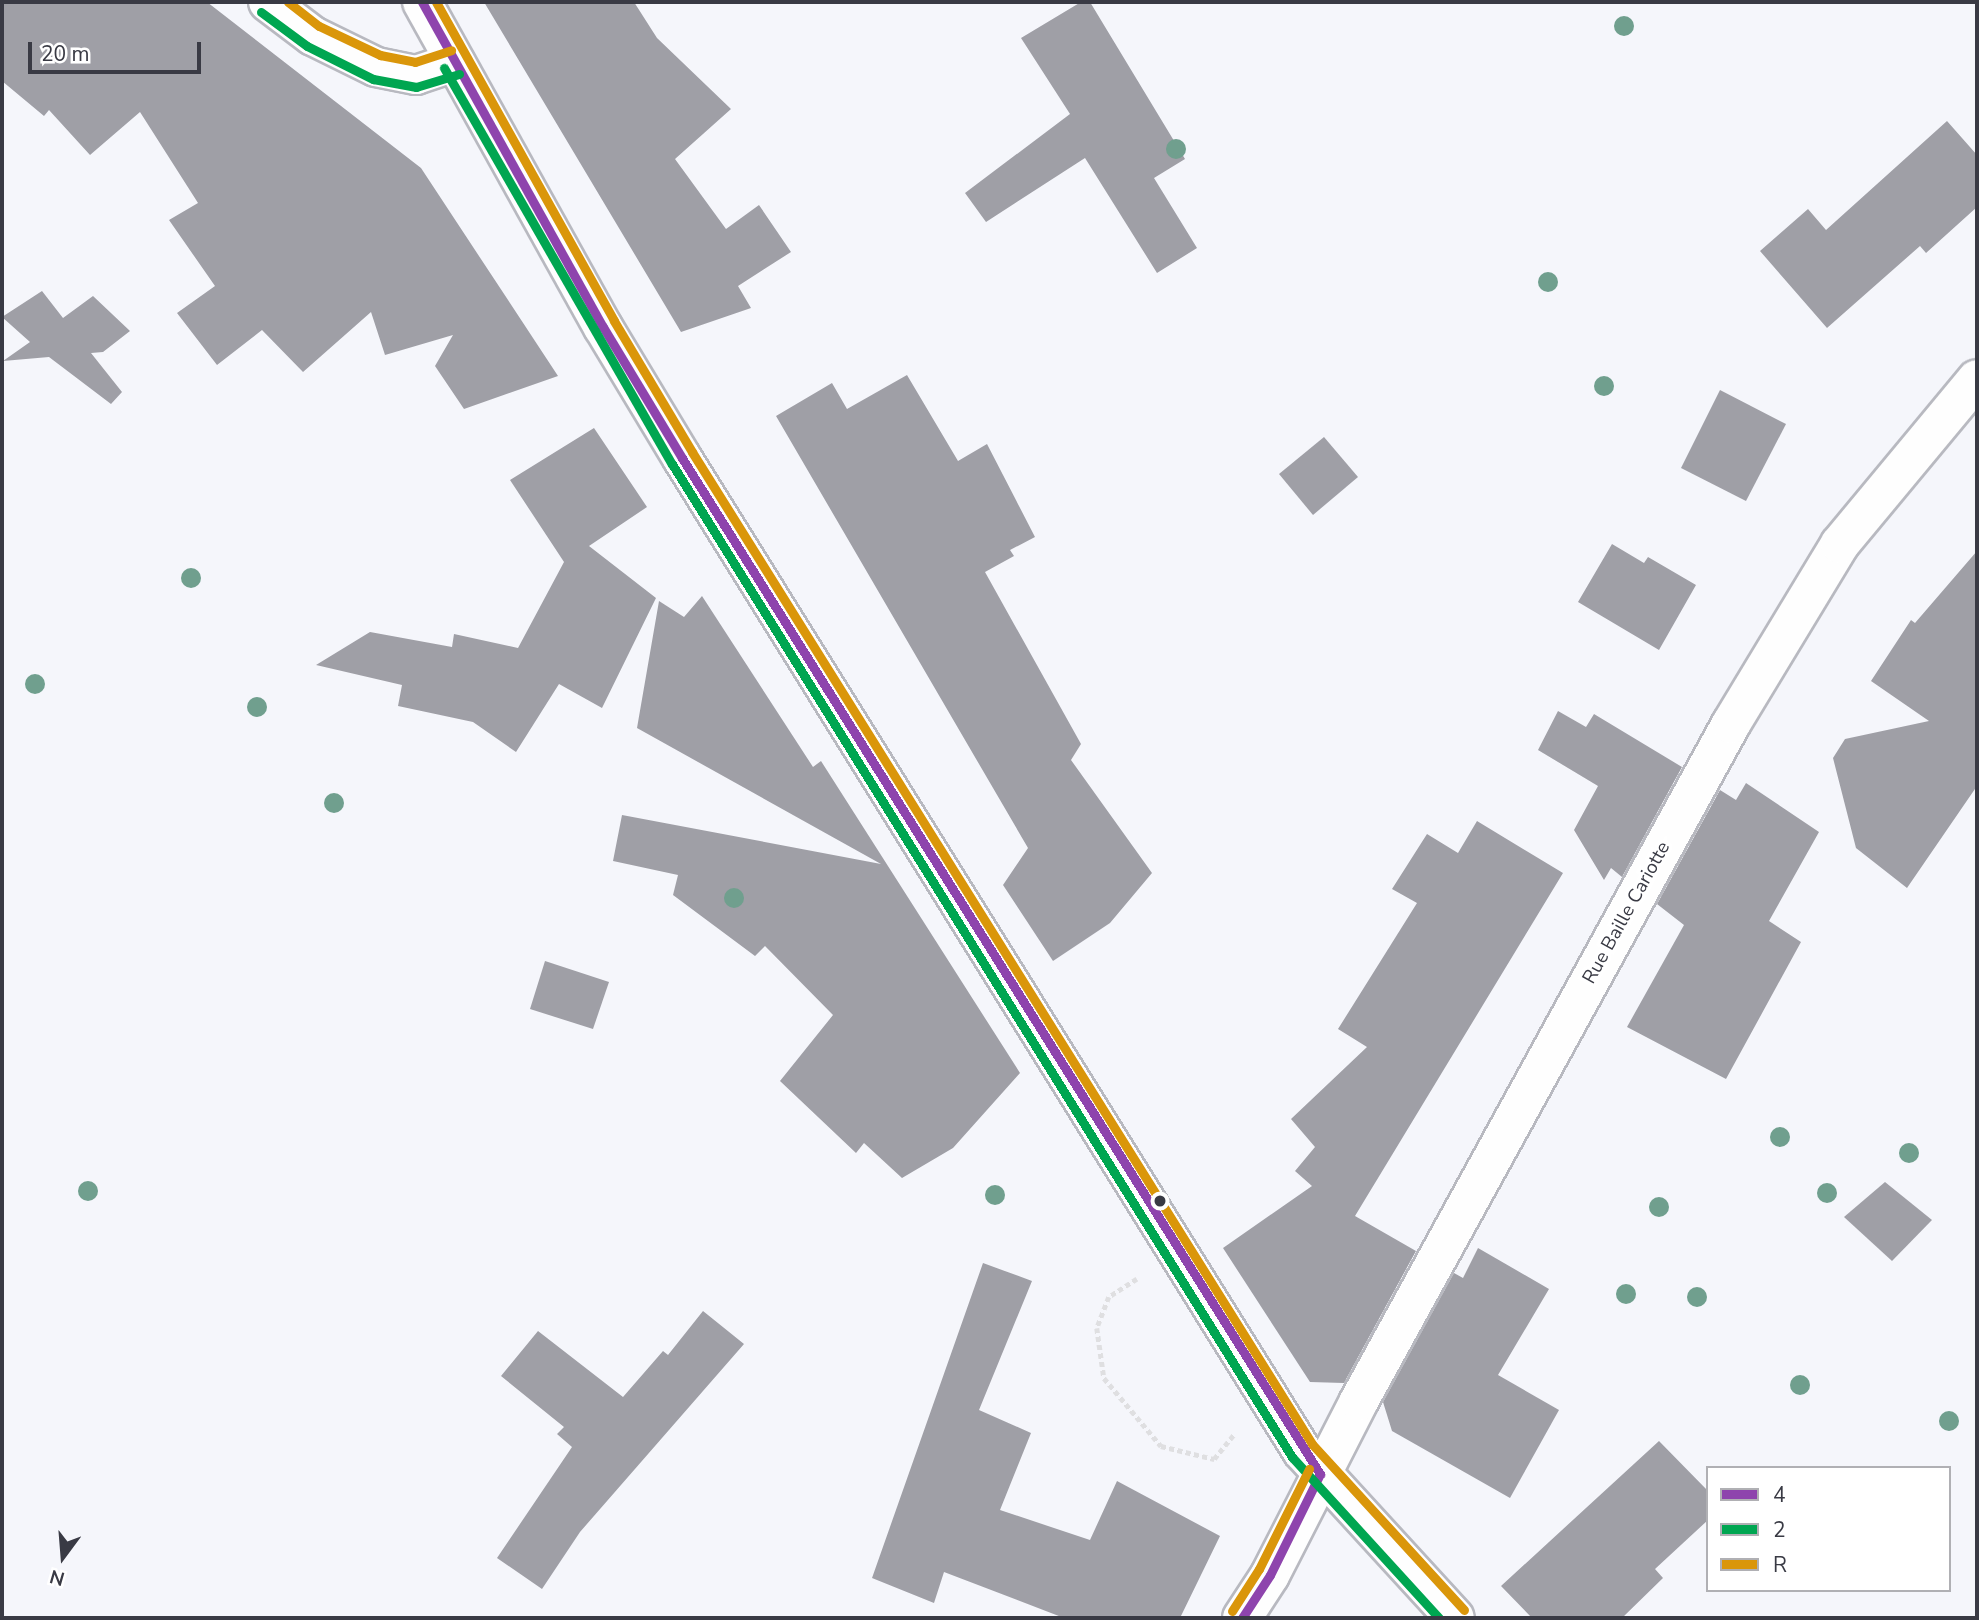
<!DOCTYPE html>
<style>
body{margin:0}
#map{position:relative;width:1979px;height:1620px;overflow:hidden;background:#f5f6fb;font-family:"Nunito Sans",sans-serif}
div>[style]{position:absolute}
.building>*{inset:0;background:#9f9fa6}
.path>*{height:4.5px;margin-top:-2.25px;transform-origin:0;background:repeating-linear-gradient(90deg,#dfdfe1 0 5px,transparent 0 8.5px)}
.roads{filter:drop-shadow(2px 0 #b8b9c0) drop-shadow(-2px 0 #b8b9c0) drop-shadow(0 2px #b8b9c0) drop-shadow(0 -2px #b8b9c0)}
.minor>*{height:38px;margin:-19px;padding:0 19px;transform-origin:19px;border-radius:19px;background:#fefefe}
.bus-1>*{height:9px;margin:-4.5px;padding:0 4.5px;transform-origin:4.5px;border-radius:4.5px;background:#8e44ad}
.bus-2>*{height:9px;margin:-4.5px;padding:0 4.5px;transform-origin:4.5px;border-radius:4.5px;background:#00a651}
.bus-3>*{height:9px;margin:-4.5px;padding:0 4.5px;transform-origin:4.5px;border-radius:4.5px;background:#da960a}
.trees>*{width:20px;height:20px;margin:-10px;border-radius:50%;background:#709f8e}
.dots>*{width:19px;height:19px;translate:-50% -50%;box-sizing:border-box;border:4px solid #fff;border-radius:50%}
span{translate:-50% -50%;white-space:nowrap;text-align:center;line-height:1.15;-webkit-text-stroke:7px #fff;paint-order:stroke}
.street-label{font-size:19px;color:#393a44}
.frame{position:absolute;inset:0;border:4px solid #393a44;pointer-events:none}
.legend{position:absolute;left:1706px;top:1466px;width:245px;height:126px;box-sizing:border-box;background:#fff;border:2px solid #b0b0b4;margin:0;padding:9px 12px;list-style:none;font-size:21px;color:#393a44}
.legend li{display:flex;align-items:center;gap:14px;height:35px}
.legend b{width:35px;border:2px solid #b0b0b4}
.north{position:absolute;left:28px;top:1522px;width:70px;height:70px;-webkit-text-stroke:5px #fff;paint-order:stroke;rotate:196deg;font-size:19px;font-weight:700;line-height:28px;text-align:center;color:#393a44}
.north::after{content:'';display:block;margin:auto;width:24px;height:32px;background:#393a44;clip-path:polygon(50% 0,100% 100%,50% 72%,0 100%)}
.scale{position:absolute;left:28px;top:42px;width:173px;height:32px;box-sizing:border-box;border:4px solid #393a44;border-top:0;padding-left:9px;font-size:21px;line-height:24px;white-space:nowrap;color:#393a44;-webkit-text-stroke:5px #fff;paint-order:stroke}
</style>
<div id="map">
<div class="building">
<i style="clip-path:polygon(2px 2px,207px 2px,421px 168px,558px 376px,464px 409px,435px 366px,453px 335px,385px 355px,371px 312px,303px 372px,262px 330px,217px 365px,177px 313px,215px 286px,169px 220px,198px 203px,140px 112px,90px 155px,49px 110px,44px 116px,2px 81px)"></i>
<i style="clip-path:polygon(484px 2px,634px 2px,657px 38px,731px 109px,675px 159px,726px 229px,759px 205px,791px 252px,738px 286px,751px 308px,681px 332px)"></i>
<i style="clip-path:polygon(1081px 2px,1090px 2px,1185px 159px,1154px 178px,1197px 248px,1157px 273px,1085px 158px,986px 222px,965px 193px,1070px 114px,1021px 38px)"></i>
<i style="clip-path:polygon(1947px 121px,1977px 155px,1977px 207px,1926px 253px,1920px 246px,1827px 328px,1760px 251px,1808px 209px,1826px 230px)"></i>
<i style="clip-path:polygon(42px 291px,63px 318px,93px 296px,130px 331px,103px 352px,91px 353px,122px 392px,111px 404px,49px 357px,3px 361px,30px 342px,2px 317px)"></i>
<i style="clip-path:polygon(907px 375px,958px 461px,987px 444px,1035px 537px,1010px 550px,1014px 556px,985px 572px,1081px 744px,1071px 760px,1152px 873px,1110px 923px,1053px 961px,1003px 885px,1028px 848px,776px 416px,832px 383px,847px 409px)"></i>
<i style="clip-path:polygon(1720px 390px,1786px 424px,1746px 501px,1681px 468px)"></i>
<i style="clip-path:polygon(594px 428px,647px 507px,589px 546px,656px 598px,602px 708px,559px 684px,516px 752px,473px 722px,398px 706px,402px 685px,316px 665px,370px 632px,452px 647px,454px 634px,518px 648px,564px 562px,510px 480px)"></i>
<i style="clip-path:polygon(1324px 437px,1358px 477px,1313px 515px,1279px 474px)"></i>
<i style="clip-path:polygon(1612px 544px,1644px 563px,1648px 557px,1696px 585px,1659px 650px,1578px 602px)"></i>
<i style="clip-path:polygon(1977px 551px,1977px 786px,1907px 888px,1856px 848px,1833px 758px,1845px 739px,1929px 721px,1871px 681px,1911px 620px,1915px 623px)"></i>
<i style="clip-path:polygon(702px 596px,813px 767px,821px 761px,1020px 1073px,953px 1148px,902px 1178px,864px 1143px,856px 1153px,780px 1081px,833px 1015px,765px 946px,755px 956px,673px 895px,678px 875px,613px 861px,622px 815px,881px 864px,637px 728px,659px 601px,684px 617px)"></i>
<i style="clip-path:polygon(1558px 711px,1586px 727px,1594px 714px,1682px 767px,1622px 877px,1611px 868px,1604px 880px,1574px 830px,1598px 786px,1538px 750px)"></i>
<i style="clip-path:polygon(1746px 783px,1819px 832px,1769px 921px,1801px 942px,1726px 1079px,1627px 1027px,1684px 925px,1657px 904px,1720px 790px,1736px 800px)"></i>
<i style="clip-path:polygon(1477px 821px,1563px 873px,1355px 1216px,1416px 1251px,1344px 1383px,1310px 1382px,1223px 1248px,1312px 1186px,1295px 1171px,1315px 1147px,1291px 1119px,1367px 1047px,1338px 1029px,1417px 903px,1392px 889px,1427px 834px,1458px 853px)"></i>
<i style="clip-path:polygon(545px 961px,609px 982px,593px 1029px,530px 1009px)"></i>
<i style="clip-path:polygon(1885px 1182px,1932px 1220px,1892px 1261px,1844px 1217px)"></i>
<i style="clip-path:polygon(1478px 1248px,1549px 1289px,1498px 1375px,1559px 1410px,1510px 1498px,1392px 1431px,1383px 1402px,1454px 1273px,1463px 1278px)"></i>
<i style="clip-path:polygon(983px 1263px,1032px 1281px,979px 1410px,1031px 1433px,1000px 1510px,1090px 1540px,1117px 1481px,1220px 1536px,1180px 1618px,1064px 1618px,944px 1572px,934px 1603px,872px 1578px)"></i>
<i style="clip-path:polygon(703px 1311px,744px 1344px,580px 1532px,542px 1589px,497px 1558px,572px 1447px,557px 1434px,564px 1427px,501px 1376px,538px 1331px,623px 1397px,663px 1351px,668px 1355px)"></i>
<i style="clip-path:polygon(1659px 1441px,1708px 1491px,1708px 1520px,1655px 1569px,1663px 1578px,1622px 1618px,1532px 1618px,1501px 1586px)"></i>
</div>
<div class="path">
<i style="left:1137px;top:1279px;width:33px;rotate:147deg"></i>
<i style="left:1109px;top:1297px;width:33px;rotate:111deg"></i>
<i style="left:1097px;top:1328px;width:50px;rotate:82deg"></i>
<i style="left:1104px;top:1378px;width:89px;rotate:50deg"></i>
<i style="left:1161px;top:1446px;width:55px;rotate:13.8deg"></i>
<i style="left:1214px;top:1459px;width:32px;rotate:-51deg"></i>
</div>
<div class="roads">
<div class="minor">
<i style="left:268px;top:2px;width:56px;rotate:37.1deg"></i>
<i style="left:313px;top:36px;width:70px;rotate:26.2deg"></i>
<i style="left:376px;top:67px;width:41px;rotate:11.3deg"></i>
<i style="left:416px;top:75px;width:41px;rotate:-18.4deg"></i>
<i style="left:422px;top:2px;width:372px;rotate:60.9deg"></i>
<i style="left:603px;top:327px;width:153px;rotate:58.9deg"></i>
<i style="left:682px;top:458px;width:1171px;rotate:58.02deg"></i>
<i style="left:1302px;top:1451px;width:226px;rotate:47.5deg"></i>
<i style="left:1242px;top:1618px;width:51px;rotate:-56.9deg"></i>
<i style="left:1270px;top:1575px;width:195px;rotate:-62.9deg"></i>
<i style="left:1359px;top:1401px;width:772px;rotate:-61.21deg"></i>
<i style="left:1731px;top:724px;width:210px;rotate:-58.8deg"></i>
<i style="left:1840px;top:544px;width:214px;rotate:-50.3deg"></i>
</div>
</div>
<div class="bus-1">
<i style="left:422px;top:2px;width:372px;rotate:60.9deg"></i>
<i style="left:603px;top:327px;width:153px;rotate:58.9deg"></i>
<i style="left:682px;top:458px;width:1200px;rotate:57.87deg"></i>
<i style="left:1242px;top:1618px;width:51px;rotate:-56.9deg"></i>
<i style="left:1270px;top:1575px;width:113px;rotate:-63.7deg"></i>
</div>
<div class="bus-2">
<i style="left:261px;top:12px;width:57px;rotate:36.5deg"></i>
<i style="left:307px;top:46px;width:74px;rotate:26.6deg"></i>
<i style="left:373px;top:79px;width:44px;rotate:10.5deg"></i>
<i style="left:416px;top:87px;width:45px;rotate:-16.8deg"></i>
<i style="left:444px;top:68px;width:457px;rotate:60.1deg"></i>
<i style="left:672px;top:464px;width:1171px;rotate:58.02deg"></i>
<i style="left:1292px;top:1457px;width:218px;rotate:47.6deg"></i>
</div>
<div class="bus-3">
<i style="left:288px;top:2px;width:39px;rotate:38deg"></i>
<i style="left:319px;top:26px;width:68px;rotate:25.4deg"></i>
<i style="left:380px;top:55px;width:36px;rotate:11deg"></i>
<i style="left:415px;top:62px;width:38px;rotate:-18deg"></i>
<i style="left:436px;top:2px;width:365px;rotate:60.8deg"></i>
<i style="left:614px;top:321px;width:152px;rotate:59.2deg"></i>
<i style="left:692px;top:452px;width:1170px;rotate:57.99deg"></i>
<i style="left:1312px;top:1444px;width:225px;rotate:47.5deg"></i>
<i style="left:1232px;top:1611px;width:50px;rotate:-57.3deg"></i>
<i style="left:1259px;top:1569px;width:112px;rotate:-63.4deg"></i>
</div>
<div class="trees">
<i style="left:1624px;top:26px"></i>
<i style="left:1176px;top:149px"></i>
<i style="left:1548px;top:282px"></i>
<i style="left:1604px;top:386px"></i>
<i style="left:191px;top:578px"></i>
<i style="left:35px;top:684px"></i>
<i style="left:257px;top:707px"></i>
<i style="left:334px;top:803px"></i>
<i style="left:734px;top:898px"></i>
<i style="left:1780px;top:1137px"></i>
<i style="left:1909px;top:1153px"></i>
<i style="left:88px;top:1191px"></i>
<i style="left:1827px;top:1193px"></i>
<i style="left:995px;top:1195px"></i>
<i style="left:1659px;top:1207px"></i>
<i style="left:1626px;top:1294px"></i>
<i style="left:1697px;top:1297px"></i>
<i style="left:1800px;top:1385px"></i>
<i style="left:1949px;top:1421px"></i>
</div>
<div class="dots">
<i style="left:1160px;top:1201px;background:#393a44"></i>
</div>
<div class="street-label">
<span style="left:1627px;top:913px;rotate:-61deg">Rue Baille Cariotte</span>
</div>
<div class="frame"></div>
<ul class="legend">
<li><b style="height:9px;background:#8e44ad"></b>4</li>
<li><b style="height:9px;background:#00a651"></b>2</li>
<li><b style="height:9px;background:#da960a"></b>R</li>
</ul>
<div class="north">N</div>
<div class="scale">20 m</div>
</div>
